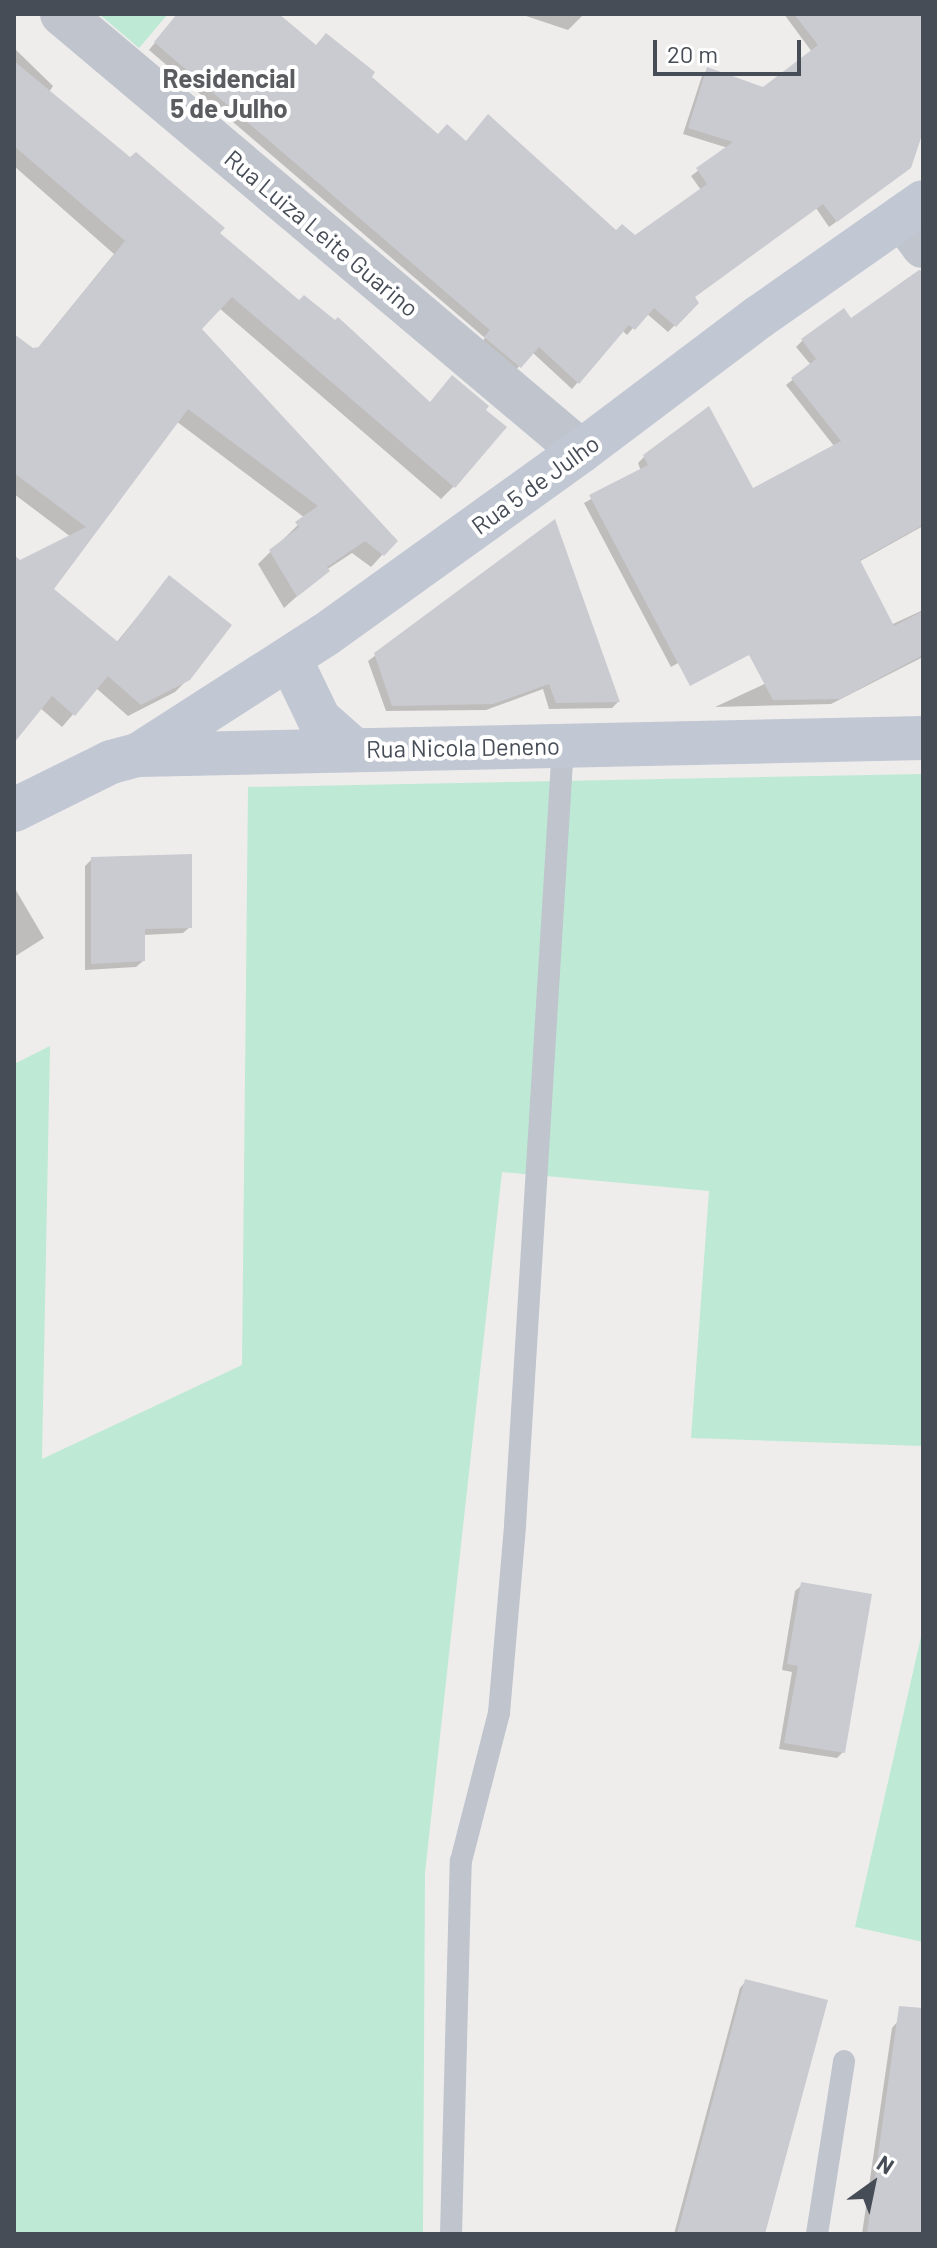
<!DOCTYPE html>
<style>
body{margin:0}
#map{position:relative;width:937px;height:2248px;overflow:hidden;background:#efedec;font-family:Barlow,sans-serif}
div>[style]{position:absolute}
.green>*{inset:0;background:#bee9d5}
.shadow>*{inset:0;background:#0003}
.building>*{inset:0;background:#cacbd1}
.lane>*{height:22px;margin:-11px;padding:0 11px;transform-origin:11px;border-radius:11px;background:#bfc4cd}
.street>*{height:44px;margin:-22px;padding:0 22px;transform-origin:22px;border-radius:22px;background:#bfc4cd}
.secondary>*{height:44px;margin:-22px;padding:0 22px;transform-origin:22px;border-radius:22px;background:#c1c7d3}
span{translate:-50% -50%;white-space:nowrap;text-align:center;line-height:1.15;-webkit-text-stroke:8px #fff;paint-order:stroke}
.street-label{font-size:24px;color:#474d57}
.neighbourhood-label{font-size:26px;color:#5a5c60;font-weight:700}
.frame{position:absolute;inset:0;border:16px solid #474d57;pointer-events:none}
.north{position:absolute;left:833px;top:2144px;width:80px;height:80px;-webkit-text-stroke:6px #fff;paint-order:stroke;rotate:33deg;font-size:22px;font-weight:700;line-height:32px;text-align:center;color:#474d57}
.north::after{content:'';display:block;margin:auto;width:28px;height:36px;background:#474d57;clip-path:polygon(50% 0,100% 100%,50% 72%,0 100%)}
.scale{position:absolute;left:653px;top:40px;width:148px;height:36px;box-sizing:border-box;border:4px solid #474d57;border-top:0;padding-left:10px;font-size:24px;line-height:28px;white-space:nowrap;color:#474d57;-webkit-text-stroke:6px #fff;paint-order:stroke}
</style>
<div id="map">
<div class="green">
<i style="clip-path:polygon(99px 14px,168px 14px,139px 48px)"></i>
<i style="clip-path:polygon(923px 774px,923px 1446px,691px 1438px,709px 1191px,502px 1172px,425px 1873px,423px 2234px,14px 2234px,14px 1064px,50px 1046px,42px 1459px,242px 1365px,248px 787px)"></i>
<i style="clip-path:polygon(923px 1628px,923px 1942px,855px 1927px)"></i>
</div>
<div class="shadow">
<i style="clip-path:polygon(178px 14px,276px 14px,316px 47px,369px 77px,437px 136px,466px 143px,616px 233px,634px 238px,701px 190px,691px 176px,728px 148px,683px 134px,702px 76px,708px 69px,763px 89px,812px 52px,784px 14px,923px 14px,923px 126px,902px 174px,829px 227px,816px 208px,693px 298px,697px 303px,668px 332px,646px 313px,627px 335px,622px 330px,572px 389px,532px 352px,513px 373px,480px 344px,485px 338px,149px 50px)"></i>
<i style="clip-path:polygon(520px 14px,584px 14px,568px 30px)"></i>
<i style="clip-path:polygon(14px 48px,53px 86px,49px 92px,218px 234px,454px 486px,441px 499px,219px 308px,199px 329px,383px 554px,371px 567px,352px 553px,326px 570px,284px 608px,258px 564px,305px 518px,176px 421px,51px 589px,116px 643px,169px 578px,188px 679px,175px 692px,128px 716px,96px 688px,62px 727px,39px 707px,14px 734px,14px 566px,71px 537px,14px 494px,14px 336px,33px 350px,37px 349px,114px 254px,14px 166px)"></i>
<i style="clip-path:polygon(923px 289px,923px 526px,671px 667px,584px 503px,641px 471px,638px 463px,644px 457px,752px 491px,834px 446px,786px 385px,811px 365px,796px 347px,802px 341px)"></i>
<i style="clip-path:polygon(554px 522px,618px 702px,612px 708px,549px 709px,543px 689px,486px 710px,386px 711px,368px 661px)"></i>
<i style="clip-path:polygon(923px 610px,923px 657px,831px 704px,715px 707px)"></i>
<i style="clip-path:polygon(92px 859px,190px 927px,183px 933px,143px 935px,143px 961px,136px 967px,85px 970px,85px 866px)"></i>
<i style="clip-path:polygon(14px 887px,44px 938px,14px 957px)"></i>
<i style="clip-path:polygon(802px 1585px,843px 1752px,837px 1758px,779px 1749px,792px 1672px,782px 1670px,795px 1591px)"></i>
<i style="clip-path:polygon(746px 1981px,763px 2234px,674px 2234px,740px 1988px)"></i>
<i style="clip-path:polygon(898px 2021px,923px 2025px,923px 2234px,862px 2234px,892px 2028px)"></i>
</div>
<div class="building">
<i style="clip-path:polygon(177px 14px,279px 14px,316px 45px,326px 33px,375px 72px,372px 77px,438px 134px,447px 124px,466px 141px,488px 114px,616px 230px,622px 224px,635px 235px,707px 184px,696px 168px,733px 142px,688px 128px,707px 67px,763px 87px,818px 45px,794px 14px,923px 14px,923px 132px,911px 168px,837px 222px,823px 204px,695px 297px,699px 303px,676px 327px,654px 308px,635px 330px,629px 325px,579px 384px,539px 347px,521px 368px,484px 337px,490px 330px,154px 42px)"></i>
<i style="clip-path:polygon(14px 61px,130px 157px,136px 152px,225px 228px,220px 233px,299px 300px,304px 295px,335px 320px,338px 317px,430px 402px,452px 375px,489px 406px,486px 410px,507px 427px,455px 488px,232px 297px,202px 329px,398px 541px,384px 556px,365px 541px,327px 567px,330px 571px,297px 597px,269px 550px,299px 527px,295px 522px,318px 506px,188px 409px,54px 589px,118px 642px,169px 575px,232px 625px,190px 680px,141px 705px,108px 676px,75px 716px,52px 696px,14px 743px,14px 555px,20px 560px,86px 527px,14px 473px,14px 334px,33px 348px,39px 347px,125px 241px,14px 146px)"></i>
<i style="clip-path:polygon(919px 270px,923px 271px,923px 525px,860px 560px,894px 626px,923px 611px,923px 655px,840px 699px,773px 700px,749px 655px,690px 686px,589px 495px,648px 465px,643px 455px,709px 406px,753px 488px,841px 441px,791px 378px,816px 359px,801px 339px,844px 308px,851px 318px)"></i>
<i style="clip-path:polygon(555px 519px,620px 702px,556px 703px,549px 684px,493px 704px,392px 706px,374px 653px)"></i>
<i style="clip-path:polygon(192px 854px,192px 928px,145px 929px,145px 961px,91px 964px,91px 857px)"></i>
<i style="clip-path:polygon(801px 1582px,872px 1594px,845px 1753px,784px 1743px,798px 1666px,787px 1664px)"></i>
<i style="clip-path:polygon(745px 1979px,828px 2000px,765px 2234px,677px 2234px)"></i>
<i style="clip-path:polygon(899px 2006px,923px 2008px,923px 2234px,867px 2234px)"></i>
</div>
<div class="lane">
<i style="left:451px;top:2234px;width:373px;rotate:-88.5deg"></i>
<i style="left:461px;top:1861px;width:153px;rotate:-75.6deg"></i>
<i style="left:499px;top:1713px;width:189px;rotate:-85.1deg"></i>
<i style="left:515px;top:1525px;width:781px;rotate:-86.48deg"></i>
<i style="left:817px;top:2234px;width:175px;rotate:-81.1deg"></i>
</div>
<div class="street">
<i style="left:62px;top:14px;width:678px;rotate:40.1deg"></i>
<i style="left:902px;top:217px;width:36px;rotate:54deg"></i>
</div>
<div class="secondary">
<i style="left:290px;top:659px;width:67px;rotate:64.2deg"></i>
<i style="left:319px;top:719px;width:45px;rotate:41.4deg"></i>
<i style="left:138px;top:755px;width:222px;rotate:-32.7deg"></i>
<i style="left:325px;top:635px;width:315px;rotate:-35.7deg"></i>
<i style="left:581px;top:451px;width:223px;rotate:-37deg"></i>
<i style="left:759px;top:317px;width:200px;rotate:-35deg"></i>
<i style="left:14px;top:810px;width:108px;rotate:-26.3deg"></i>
<i style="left:111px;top:762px;width:28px;rotate:-15deg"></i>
<i style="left:138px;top:755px;width:785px;rotate:-1.24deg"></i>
</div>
<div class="street-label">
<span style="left:322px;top:233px;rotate:40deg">Rua Luiza Leite Guarino</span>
<span style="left:535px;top:484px;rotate:-36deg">Rua 5 de Julho</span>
<span style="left:463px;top:747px;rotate:-1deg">Rua Nicola Deneno</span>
</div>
<div class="neighbourhood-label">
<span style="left:229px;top:93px">Residencial<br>5 de Julho</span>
</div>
<div class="frame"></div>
<div class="north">N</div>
<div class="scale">20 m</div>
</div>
